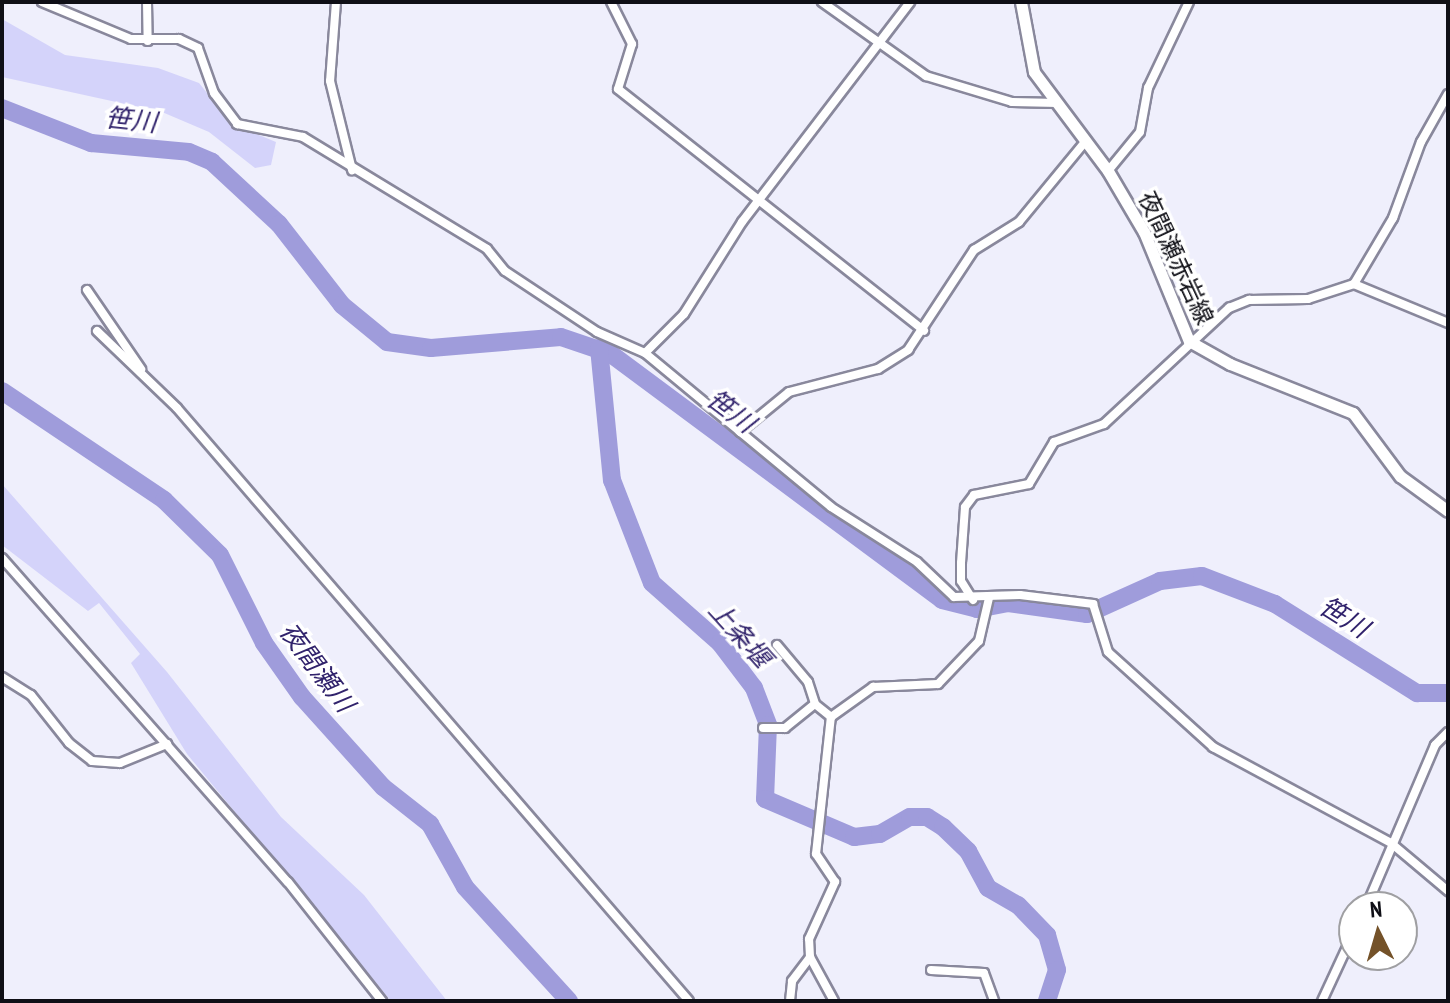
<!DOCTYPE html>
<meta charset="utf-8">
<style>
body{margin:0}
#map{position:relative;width:1450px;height:1003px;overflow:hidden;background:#efeffc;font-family:"PT Sans Narrow","Noto Sans JP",sans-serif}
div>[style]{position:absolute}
.green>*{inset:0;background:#d4d3fa}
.river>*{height:18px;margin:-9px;padding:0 9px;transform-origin:9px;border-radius:9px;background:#9f9cdb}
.roads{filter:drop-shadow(2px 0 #89889c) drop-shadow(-2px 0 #89889c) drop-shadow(0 2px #89889c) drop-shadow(0 -2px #89889c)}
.minor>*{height:8px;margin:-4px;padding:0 4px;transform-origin:4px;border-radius:4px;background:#fff}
.secondary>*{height:11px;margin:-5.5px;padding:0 5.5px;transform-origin:5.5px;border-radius:5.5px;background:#fff}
span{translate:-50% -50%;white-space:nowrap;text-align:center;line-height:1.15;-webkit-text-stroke:7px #fff;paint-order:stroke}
.street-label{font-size:24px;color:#0f0f16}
.water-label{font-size:26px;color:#31236c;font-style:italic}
.frame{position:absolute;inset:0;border:4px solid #0f0f16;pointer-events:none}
.north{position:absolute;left:1338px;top:891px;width:80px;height:80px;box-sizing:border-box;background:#fff;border:2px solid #9f9fa2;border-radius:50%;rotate:355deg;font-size:22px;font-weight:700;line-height:32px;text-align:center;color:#0f0f16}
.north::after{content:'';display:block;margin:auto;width:28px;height:36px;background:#745229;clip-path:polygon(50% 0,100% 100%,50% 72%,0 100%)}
</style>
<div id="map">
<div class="green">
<i style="clip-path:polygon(2px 19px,65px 55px,158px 68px,199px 83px,232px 124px,276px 142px,271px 165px,255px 168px,209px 132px,162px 112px,2px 77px)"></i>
<i style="clip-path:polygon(2px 484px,167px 672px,281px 817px,364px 895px,447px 1001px,391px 1001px,187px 754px,131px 663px,140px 654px,99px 603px,88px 611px,2px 545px)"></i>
</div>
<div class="river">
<i style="left:2px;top:108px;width:96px;rotate:21.5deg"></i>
<i style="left:91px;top:143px;width:98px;rotate:5.2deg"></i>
<i style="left:189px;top:152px;width:25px;rotate:23deg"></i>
<i style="left:212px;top:162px;width:91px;rotate:42.8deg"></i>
<i style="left:279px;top:224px;width:103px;rotate:52.1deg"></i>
<i style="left:342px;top:305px;width:58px;rotate:39.4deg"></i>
<i style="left:387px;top:342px;width:44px;rotate:7.8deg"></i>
<i style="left:431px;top:348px;width:130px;rotate:-4.8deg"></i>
<i style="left:561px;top:337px;width:53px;rotate:18.8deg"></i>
<i style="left:611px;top:354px;width:412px;rotate:36.6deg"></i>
<i style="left:942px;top:600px;width:36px;rotate:14deg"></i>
<i style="left:977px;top:609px;width:32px;rotate:-11deg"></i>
<i style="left:1008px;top:603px;width:80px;rotate:7.9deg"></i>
<i style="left:1087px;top:614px;width:80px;rotate:-24.3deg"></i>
<i style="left:1160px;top:581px;width:42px;rotate:-6.8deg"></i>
<i style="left:1202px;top:576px;width:78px;rotate:21deg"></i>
<i style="left:1275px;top:604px;width:168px;rotate:32.1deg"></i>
<i style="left:1417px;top:693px;width:31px"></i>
<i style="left:599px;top:348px;width:133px;rotate:84.4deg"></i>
<i style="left:612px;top:480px;width:110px;rotate:68.8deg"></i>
<i style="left:652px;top:583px;width:91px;rotate:41.4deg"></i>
<i style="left:720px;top:643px;width:56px;rotate:52.9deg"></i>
<i style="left:754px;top:688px;width:40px;rotate:69deg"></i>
<i style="left:768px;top:725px;width:74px;rotate:92.3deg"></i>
<i style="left:765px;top:799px;width:97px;rotate:23.1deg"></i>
<i style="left:854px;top:837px;width:26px;rotate:-7deg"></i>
<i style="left:880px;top:834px;width:34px;rotate:-30deg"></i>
<i style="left:910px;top:817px;width:17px"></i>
<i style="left:927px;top:817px;width:19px;rotate:32deg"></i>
<i style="left:943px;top:827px;width:35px;rotate:44deg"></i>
<i style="left:968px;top:851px;width:42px;rotate:61.6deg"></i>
<i style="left:988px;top:888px;width:34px;rotate:30deg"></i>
<i style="left:1018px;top:905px;width:42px;rotate:46deg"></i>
<i style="left:1047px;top:935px;width:36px;rotate:74deg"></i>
<i style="left:1057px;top:970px;width:33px;rotate:108deg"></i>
<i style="left:2px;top:391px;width:195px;rotate:33.9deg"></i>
<i style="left:164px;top:500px;width:78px;rotate:44.5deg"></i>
<i style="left:220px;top:555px;width:98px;rotate:63.4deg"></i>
<i style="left:264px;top:643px;width:66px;rotate:54.9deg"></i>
<i style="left:302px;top:697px;width:121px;rotate:48deg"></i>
<i style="left:383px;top:787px;width:60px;rotate:38.2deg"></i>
<i style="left:430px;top:824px;width:72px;rotate:60.9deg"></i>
<i style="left:465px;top:887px;width:154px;rotate:47.6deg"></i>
</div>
<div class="roads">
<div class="minor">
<i style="left:42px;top:2px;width:96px;rotate:22.6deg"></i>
<i style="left:131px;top:39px;width:48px"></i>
<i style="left:179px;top:39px;width:21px;rotate:25deg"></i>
<i style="left:198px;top:48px;width:48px;rotate:70.4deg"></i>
<i style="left:214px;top:93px;width:39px;rotate:53deg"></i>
<i style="left:237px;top:124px;width:67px;rotate:11.1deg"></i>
<i style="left:303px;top:137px;width:215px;rotate:31.3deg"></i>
<i style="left:487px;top:249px;width:28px;rotate:51deg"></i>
<i style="left:505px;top:271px;width:110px;rotate:33.5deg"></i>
<i style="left:597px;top:332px;width:52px;rotate:23.6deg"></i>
<i style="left:645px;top:353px;width:241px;rotate:39.6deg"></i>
<i style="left:831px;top:507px;width:102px;rotate:32.6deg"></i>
<i style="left:917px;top:562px;width:51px;rotate:43.4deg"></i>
<i style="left:954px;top:597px;width:66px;rotate:-1.7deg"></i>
<i style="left:1020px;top:595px;width:74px;rotate:7deg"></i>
<i style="left:1093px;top:604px;width:50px;rotate:72.6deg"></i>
<i style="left:1108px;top:652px;width:142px;rotate:42.1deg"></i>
<i style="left:1213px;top:747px;width:202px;rotate:28.3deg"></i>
<i style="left:1391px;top:843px;width:75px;rotate:40.1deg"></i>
<i style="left:147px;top:2px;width:39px;rotate:89deg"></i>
<i style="left:336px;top:2px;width:79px;rotate:94.3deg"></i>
<i style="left:330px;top:81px;width:92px;rotate:76.1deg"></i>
<i style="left:611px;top:2px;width:47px;rotate:63.4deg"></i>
<i style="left:632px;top:44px;width:47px;rotate:107.3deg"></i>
<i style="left:618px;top:89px;width:390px;rotate:38.3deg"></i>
<i style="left:822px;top:2px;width:128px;rotate:35.4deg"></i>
<i style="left:926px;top:76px;width:90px;rotate:16.8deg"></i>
<i style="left:1012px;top:102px;width:46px;rotate:1.2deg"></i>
<i style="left:1108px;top:171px;width:50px;rotate:-50.6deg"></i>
<i style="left:1140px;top:132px;width:45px;rotate:-79.7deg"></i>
<i style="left:1148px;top:88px;width:95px;rotate:-64.5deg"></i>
<i style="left:1354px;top:284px;width:102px;rotate:22.5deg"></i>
<i style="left:87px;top:290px;width:96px;rotate:55.6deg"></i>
<i style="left:97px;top:331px;width:111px;rotate:43.9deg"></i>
<i style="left:177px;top:408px;width:783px;rotate:49.19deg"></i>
<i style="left:645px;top:353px;width:55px;rotate:-45deg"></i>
<i style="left:684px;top:314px;width:109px;rotate:-57.8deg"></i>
<i style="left:742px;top:222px;width:277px;rotate:-52.6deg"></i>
<i style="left:740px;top:432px;width:63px;rotate:-39.2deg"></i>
<i style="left:789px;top:392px;width:92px;rotate:-14.5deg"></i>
<i style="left:878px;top:369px;width:36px;rotate:-32deg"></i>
<i style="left:908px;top:350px;width:120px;rotate:-56.6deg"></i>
<i style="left:974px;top:250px;width:53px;rotate:-31.9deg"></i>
<i style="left:1019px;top:222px;width:104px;rotate:-50.5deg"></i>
<i style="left:2px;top:558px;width:432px;rotate:48.6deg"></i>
<i style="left:288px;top:882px;width:152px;rotate:51.7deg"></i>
<i style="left:973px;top:600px;width:22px;rotate:-122deg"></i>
<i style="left:961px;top:581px;width:18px;rotate:-90deg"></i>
<i style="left:961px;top:563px;width:56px;rotate:-85.9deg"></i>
<i style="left:965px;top:507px;width:15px;rotate:-53deg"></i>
<i style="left:974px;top:495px;width:56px;rotate:-11.3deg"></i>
<i style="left:1029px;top:484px;width:49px;rotate:-59.2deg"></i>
<i style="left:1054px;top:442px;width:53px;rotate:-19.8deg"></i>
<i style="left:1104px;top:424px;width:171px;rotate:-42.9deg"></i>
<i style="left:1229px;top:308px;width:22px;rotate:-22deg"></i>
<i style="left:1249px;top:300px;width:59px;rotate:-1deg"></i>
<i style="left:1308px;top:299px;width:48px;rotate:-18.1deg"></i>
<i style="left:1354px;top:284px;width:77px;rotate:-59.4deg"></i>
<i style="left:1393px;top:218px;width:81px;rotate:-69.8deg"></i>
<i style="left:1421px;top:142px;width:55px;rotate:-60.6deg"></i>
<i style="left:777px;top:645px;width:48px;rotate:50deg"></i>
<i style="left:808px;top:682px;width:23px;rotate:72deg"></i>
<i style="left:2px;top:677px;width:34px;rotate:32deg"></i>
<i style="left:31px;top:695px;width:61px;rotate:51.6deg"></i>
<i style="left:69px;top:743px;width:29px;rotate:38deg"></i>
<i style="left:92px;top:761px;width:28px;rotate:4deg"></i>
<i style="left:120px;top:763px;width:51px;rotate:-22deg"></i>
<i style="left:763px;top:728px;width:22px"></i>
<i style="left:785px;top:728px;width:38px;rotate:-39deg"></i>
<i style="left:815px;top:704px;width:21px;rotate:39deg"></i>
<i style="left:1366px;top:907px;width:176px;rotate:-66.9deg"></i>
<i style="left:1435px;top:745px;width:18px;rotate:-45deg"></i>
<i style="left:931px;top:970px;width:53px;rotate:3.2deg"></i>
<i style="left:984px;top:973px;width:30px;rotate:70deg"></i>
<i style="left:790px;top:1001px;width:20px;rotate:-84deg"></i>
<i style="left:792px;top:981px;width:30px;rotate:-53deg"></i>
<i style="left:834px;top:1001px;width:50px;rotate:-118.6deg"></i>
<i style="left:810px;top:957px;width:18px;rotate:-93deg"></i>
<i style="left:809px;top:939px;width:63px;rotate:-65.5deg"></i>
<i style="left:835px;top:882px;width:34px;rotate:-124deg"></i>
<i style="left:816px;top:854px;width:138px;rotate:-83.8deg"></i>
<i style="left:831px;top:717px;width:52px;rotate:-35.5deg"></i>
<i style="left:873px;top:687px;width:65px;rotate:-2.6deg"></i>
<i style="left:938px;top:684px;width:59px;rotate:-46.4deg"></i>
<i style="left:979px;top:641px;width:44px;rotate:-76.9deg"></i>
<i style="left:1322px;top:1001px;width:76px;rotate:-65.1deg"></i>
</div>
<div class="secondary">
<i style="left:1021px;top:2px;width:71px;rotate:79.5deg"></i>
<i style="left:1034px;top:72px;width:124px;rotate:53.2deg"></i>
<i style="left:1108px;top:171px;width:71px;rotate:59.5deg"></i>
<i style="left:1144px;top:232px;width:118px;rotate:67.6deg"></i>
<i style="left:1189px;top:341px;width:47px;rotate:29.3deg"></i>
<i style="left:1230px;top:364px;width:132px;rotate:21.7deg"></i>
<i style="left:1353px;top:413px;width:79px;rotate:53.3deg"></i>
<i style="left:1400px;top:476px;width:59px;rotate:36.1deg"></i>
</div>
</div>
<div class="street-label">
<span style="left:1176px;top:258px;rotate:65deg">夜間瀬赤岩線</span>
</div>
<div class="water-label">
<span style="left:131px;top:120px;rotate:6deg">笹川</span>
<span style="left:731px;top:411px;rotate:37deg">笹川</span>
<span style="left:1344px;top:617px;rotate:32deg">笹川</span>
<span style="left:740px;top:634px;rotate:48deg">上条堰</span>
<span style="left:317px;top:667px;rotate:53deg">夜間瀬川</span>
</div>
<div class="frame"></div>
<div class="north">N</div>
</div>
